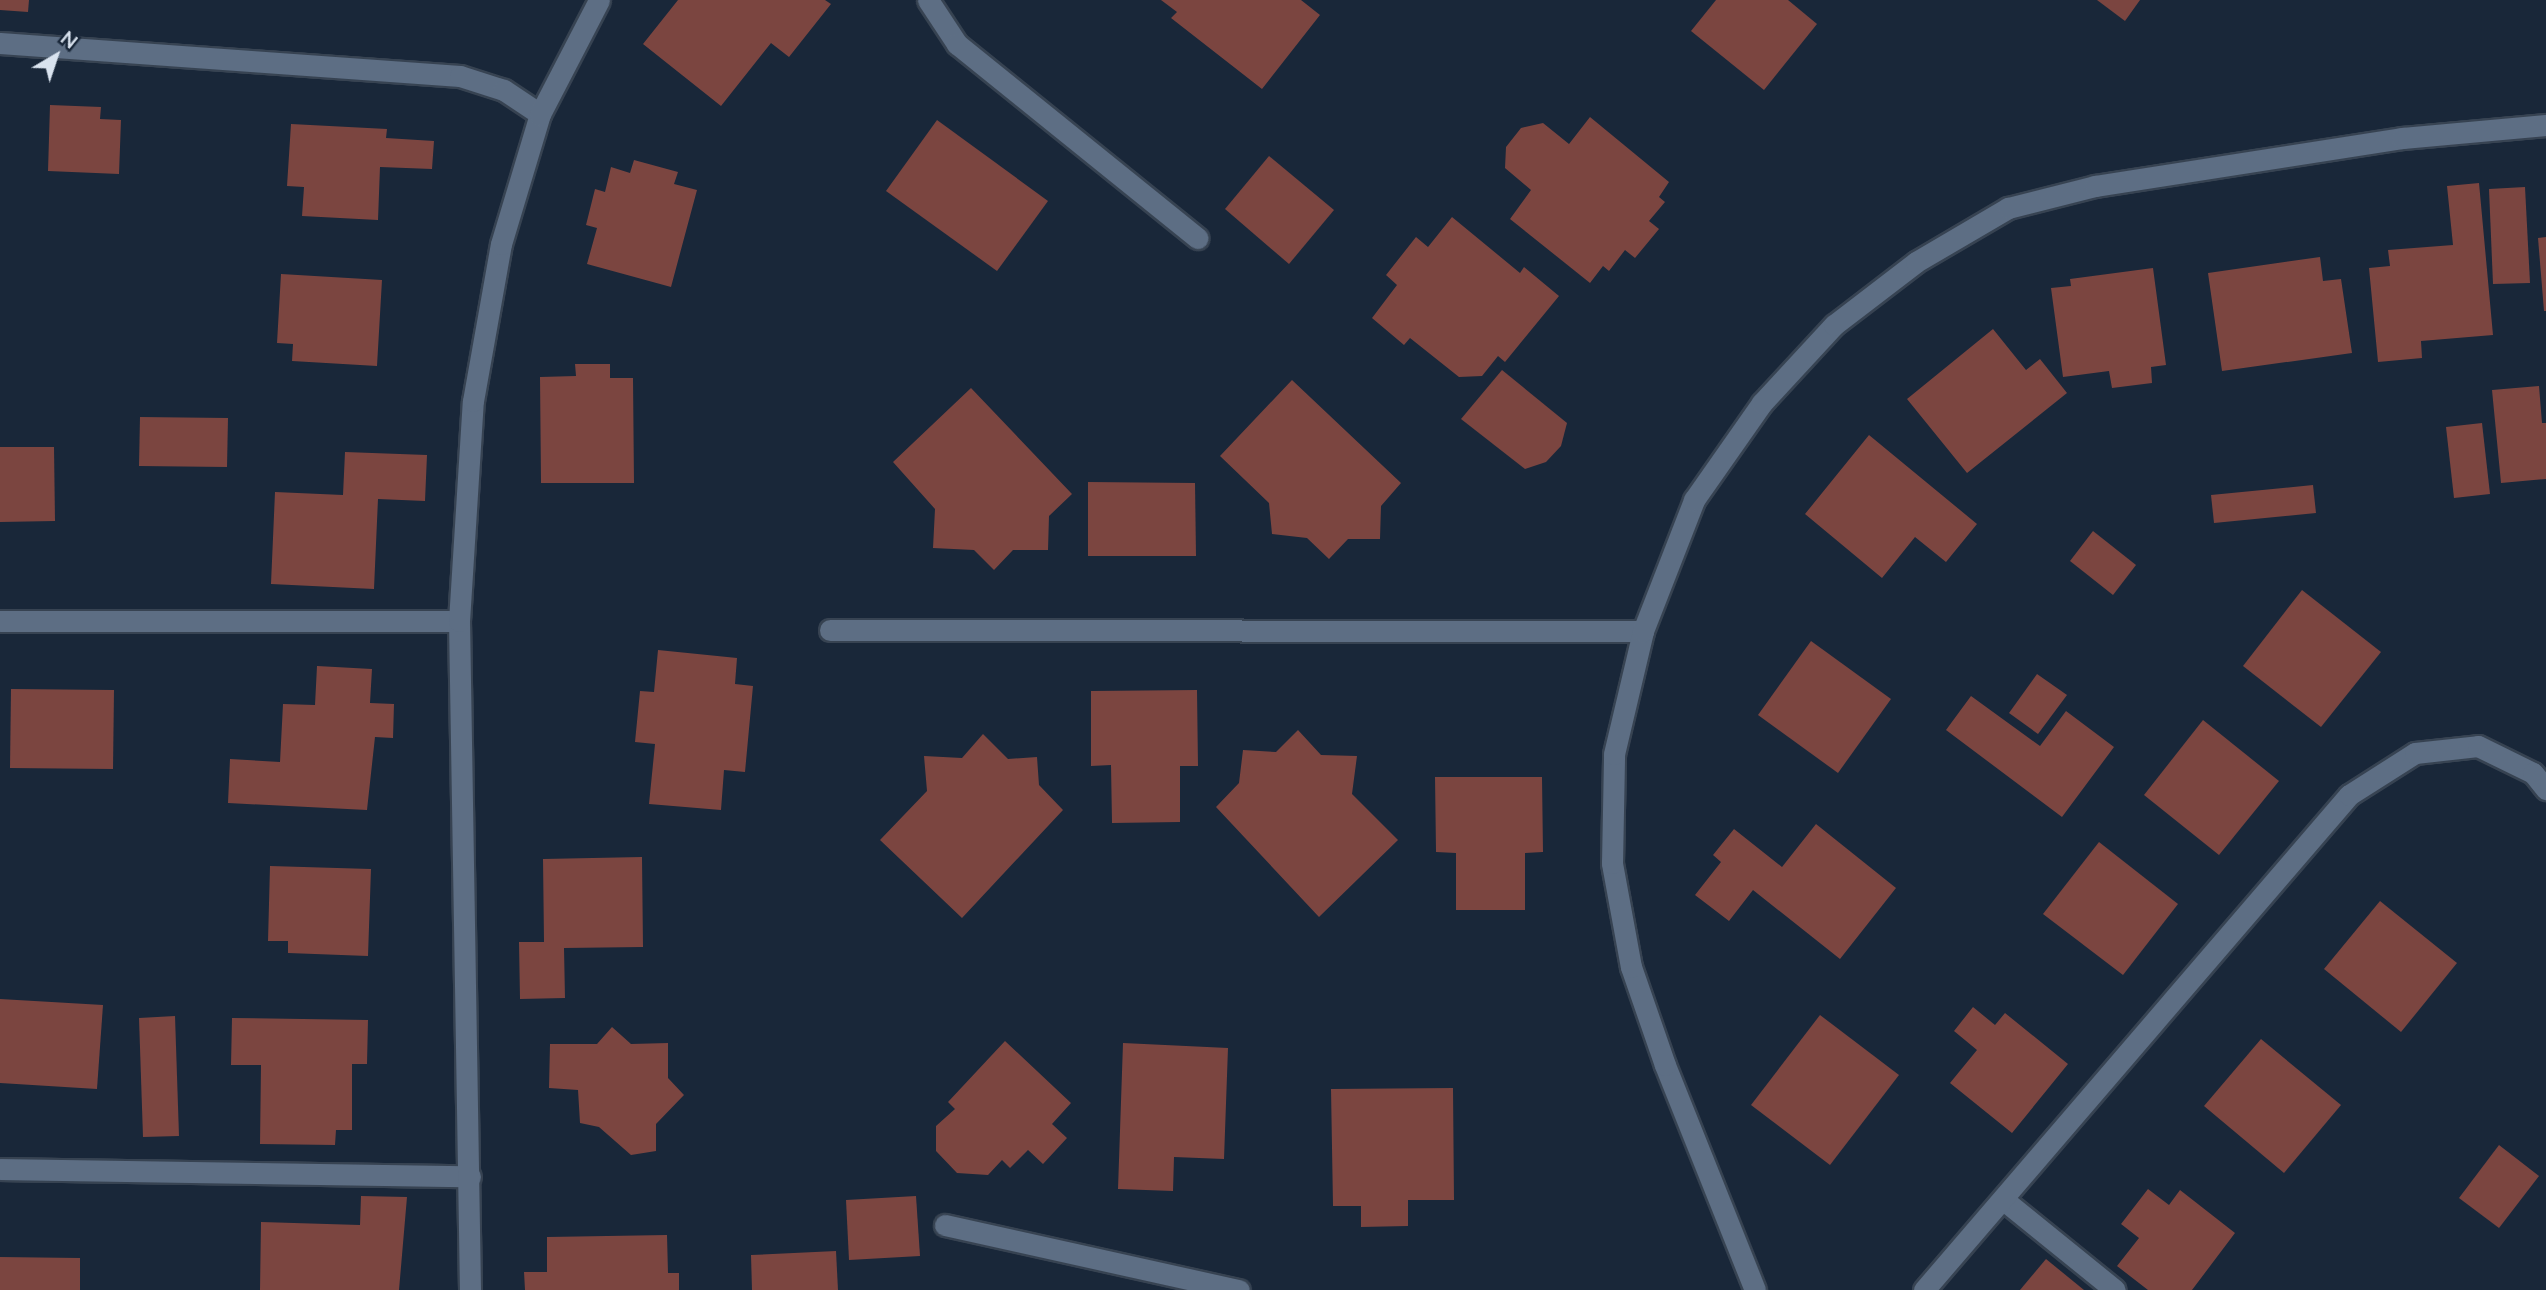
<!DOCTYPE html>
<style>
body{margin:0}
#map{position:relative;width:2546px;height:1290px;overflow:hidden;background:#192739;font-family:Lato,sans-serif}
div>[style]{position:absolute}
.building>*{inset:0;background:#7b4540}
.roads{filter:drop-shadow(2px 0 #374352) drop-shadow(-2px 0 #374352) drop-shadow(0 2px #374352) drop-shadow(0 -2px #374352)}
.street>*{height:21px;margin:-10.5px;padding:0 10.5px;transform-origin:10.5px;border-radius:10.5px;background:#5d6e84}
span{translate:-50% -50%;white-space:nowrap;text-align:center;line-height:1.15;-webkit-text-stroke:5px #192739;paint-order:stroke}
.north{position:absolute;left:21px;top:21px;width:70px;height:70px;-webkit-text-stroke:5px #192739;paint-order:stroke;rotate:39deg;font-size:19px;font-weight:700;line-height:28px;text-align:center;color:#d9e3ef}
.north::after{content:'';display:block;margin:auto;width:24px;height:32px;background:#d9e3ef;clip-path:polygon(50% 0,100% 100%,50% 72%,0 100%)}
</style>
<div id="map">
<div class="building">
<i style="clip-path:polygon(0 0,29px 0,28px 12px,0 10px)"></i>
<i style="clip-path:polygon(678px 0,825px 0,831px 4px,789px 57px,771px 43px,721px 106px,643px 44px)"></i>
<i style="clip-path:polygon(1161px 0,1301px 0,1320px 15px,1262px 89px,1171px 18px,1177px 12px)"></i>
<i style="clip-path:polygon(1716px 0,1788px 0,1817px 24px,1764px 90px,1691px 31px)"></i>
<i style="clip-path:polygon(2097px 0,2140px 0,2125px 21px)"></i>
<i style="clip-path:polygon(50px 105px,101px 107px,100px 119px,121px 120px,119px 174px,48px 171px)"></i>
<i style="clip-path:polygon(1590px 117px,1669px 182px,1659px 197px,1665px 202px,1649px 221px,1659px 229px,1635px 258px,1625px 250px,1609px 271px,1603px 266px,1590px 283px,1510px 219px,1531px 190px,1505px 168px,1506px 147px,1521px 128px,1543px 123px,1569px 144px)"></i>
<i style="clip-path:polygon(937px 120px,1048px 201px,997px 271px,886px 191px)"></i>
<i style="clip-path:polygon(291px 124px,387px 129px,386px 138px,434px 141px,432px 169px,380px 167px,378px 220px,302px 216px,304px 187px,287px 186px)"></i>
<i style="clip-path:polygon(1269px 156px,1334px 210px,1289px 264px,1225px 209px)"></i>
<i style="clip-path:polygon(634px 160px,678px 172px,674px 184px,697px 190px,671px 287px,587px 264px,597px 228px,586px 225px,595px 189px,605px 192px,611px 167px,630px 173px)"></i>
<i style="clip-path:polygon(2479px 183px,2493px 335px,2421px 341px,2422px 358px,2378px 362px,2369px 268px,2390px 266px,2388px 250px,2453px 245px,2447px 186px)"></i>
<i style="clip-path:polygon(2525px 187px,2530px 283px,2493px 284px,2489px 189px)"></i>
<i style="clip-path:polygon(1452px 217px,1520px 273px,1524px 267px,1559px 296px,1505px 362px,1498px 356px,1482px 376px,1459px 377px,1410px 338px,1404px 345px,1372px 318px,1397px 285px,1386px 275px,1416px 237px,1428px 247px)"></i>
<i style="clip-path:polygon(2546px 237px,2546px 311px,2544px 311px,2538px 238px)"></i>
<i style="clip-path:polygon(2320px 257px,2323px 281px,2341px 279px,2352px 353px,2222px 371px,2208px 273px)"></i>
<i style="clip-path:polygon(2153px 268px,2166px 365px,2151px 367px,2152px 383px,2112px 388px,2109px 371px,2063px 377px,2051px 288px,2071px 286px,2070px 279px)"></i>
<i style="clip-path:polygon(281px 274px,382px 280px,377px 366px,292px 361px,293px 344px,277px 343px)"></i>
<i style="clip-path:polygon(1993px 329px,2026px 370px,2040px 359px,2067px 393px,1967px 473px,1907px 399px)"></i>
<i style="clip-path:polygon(575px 364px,610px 364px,610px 378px,633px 378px,634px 483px,541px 483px,540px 377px,576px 376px)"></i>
<i style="clip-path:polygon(1502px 370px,1567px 423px,1561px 446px,1546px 462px,1525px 469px,1461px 419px)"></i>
<i style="clip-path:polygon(1292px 380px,1401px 483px,1381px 506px,1380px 539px,1348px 539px,1329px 559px,1307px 538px,1272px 534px,1269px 503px,1220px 456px)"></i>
<i style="clip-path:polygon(2539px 386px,2542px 423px,2546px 423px,2546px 479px,2501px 483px,2492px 390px)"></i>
<i style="clip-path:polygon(971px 388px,1072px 494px,1049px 516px,1048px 550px,1013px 550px,994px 570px,974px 550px,933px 548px,935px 509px,893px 462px)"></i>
<i style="clip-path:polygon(140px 417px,228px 418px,227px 467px,139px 466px)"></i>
<i style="clip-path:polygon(2482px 423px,2490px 494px,2454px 498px,2446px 427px)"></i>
<i style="clip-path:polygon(1869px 435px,1977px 524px,1946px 562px,1915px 537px,1882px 578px,1805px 514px)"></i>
<i style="clip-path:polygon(0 447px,54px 447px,55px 521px,0 522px)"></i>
<i style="clip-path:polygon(345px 452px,427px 455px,425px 501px,378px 499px,374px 589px,271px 584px,275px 492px,343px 495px)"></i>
<i style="clip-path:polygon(1088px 482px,1195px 483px,1196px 556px,1088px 556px)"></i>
<i style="clip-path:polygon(2313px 485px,2316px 513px,2214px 523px,2211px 495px)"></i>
<i style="clip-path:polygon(2093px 531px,2136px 565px,2113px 595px,2070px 561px)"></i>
<i style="clip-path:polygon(2302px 590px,2381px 652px,2321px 727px,2243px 666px)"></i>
<i style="clip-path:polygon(1811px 641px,1891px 699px,1838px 773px,1758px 715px)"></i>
<i style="clip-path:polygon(658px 650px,737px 658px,735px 684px,753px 686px,745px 772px,724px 770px,721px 810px,649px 804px,655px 744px,635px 742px,640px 691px,654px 692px)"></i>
<i style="clip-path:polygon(317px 666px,372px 669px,370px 703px,394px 704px,393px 738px,375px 737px,367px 810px,228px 803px,230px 759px,280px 762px,283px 704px,315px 705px)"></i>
<i style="clip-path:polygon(2037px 674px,2067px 695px,2038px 734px,2009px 713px)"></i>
<i style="clip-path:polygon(11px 689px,114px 690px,113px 769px,10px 768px)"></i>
<i style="clip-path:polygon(1197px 690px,1198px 766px,1180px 766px,1180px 822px,1112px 823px,1111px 765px,1091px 766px,1091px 691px)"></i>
<i style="clip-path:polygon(1971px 696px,2040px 746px,2066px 711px,2114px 747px,2062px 817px,1946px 730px)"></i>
<i style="clip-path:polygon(2203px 720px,2279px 781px,2219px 855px,2144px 795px)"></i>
<i style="clip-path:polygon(1298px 730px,1321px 755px,1357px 756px,1352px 794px,1398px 840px,1319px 917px,1216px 807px,1239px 783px,1243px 750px,1276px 752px)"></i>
<i style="clip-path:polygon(983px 734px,1008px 759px,1037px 757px,1039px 785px,1063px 810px,962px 918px,880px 840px,927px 791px,924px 756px,962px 758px)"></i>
<i style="clip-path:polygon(1435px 777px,1542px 777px,1543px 852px,1525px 853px,1525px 910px,1456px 910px,1456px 853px,1436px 852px)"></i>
<i style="clip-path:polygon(1816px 824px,1896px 888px,1840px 959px,1753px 890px,1729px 921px,1695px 895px,1721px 862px,1713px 855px,1734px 829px,1782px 867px)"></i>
<i style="clip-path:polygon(2099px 842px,2178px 904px,2123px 975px,2043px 914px)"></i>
<i style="clip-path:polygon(642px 857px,643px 947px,564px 948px,565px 998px,520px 999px,519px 942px,544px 942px,543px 859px)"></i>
<i style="clip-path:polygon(270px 866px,371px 869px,368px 956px,288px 953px,288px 941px,268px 941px)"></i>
<i style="clip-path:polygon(2380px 901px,2457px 963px,2401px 1032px,2324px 969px)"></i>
<i style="clip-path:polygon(0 999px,103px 1005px,97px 1089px,0 1083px)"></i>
<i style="clip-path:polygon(1973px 1007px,1995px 1025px,2005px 1013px,2068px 1064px,2012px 1133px,1950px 1083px,1977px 1050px,1954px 1031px)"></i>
<i style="clip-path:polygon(1820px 1015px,1899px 1075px,1830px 1165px,1751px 1105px)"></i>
<i style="clip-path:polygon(175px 1016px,179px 1136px,143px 1137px,139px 1018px)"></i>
<i style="clip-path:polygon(232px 1018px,368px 1020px,367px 1064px,352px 1064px,352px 1130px,336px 1130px,335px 1145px,260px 1144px,261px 1065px,231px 1065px)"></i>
<i style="clip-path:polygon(612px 1027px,631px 1044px,668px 1043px,668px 1078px,684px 1095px,656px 1124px,656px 1151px,631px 1155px,599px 1127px,580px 1123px,578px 1090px,549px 1088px,550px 1044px,597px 1044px)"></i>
<i style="clip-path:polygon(2261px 1039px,2341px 1105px,2284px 1173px,2204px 1106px)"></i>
<i style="clip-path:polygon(1005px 1041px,1071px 1103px,1052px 1124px,1067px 1138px,1043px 1164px,1028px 1150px,1010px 1168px,1002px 1160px,988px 1175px,957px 1173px,936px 1151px,936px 1126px,955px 1109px,948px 1102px)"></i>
<i style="clip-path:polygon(1123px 1043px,1228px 1048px,1224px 1159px,1174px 1157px,1173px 1191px,1118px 1189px)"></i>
<i style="clip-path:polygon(1453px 1088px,1454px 1200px,1408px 1200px,1408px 1226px,1361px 1227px,1361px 1206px,1333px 1206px,1331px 1089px)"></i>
<i style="clip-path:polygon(2499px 1145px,2539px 1176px,2499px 1228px,2459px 1198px)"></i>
<i style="clip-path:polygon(2148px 1189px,2169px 1205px,2180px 1190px,2235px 1233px,2192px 1290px,2148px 1290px,2117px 1266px,2139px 1238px,2121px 1224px)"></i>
<i style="clip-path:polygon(361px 1196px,407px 1197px,399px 1290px,260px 1290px,261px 1222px,360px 1225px)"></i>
<i style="clip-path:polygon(916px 1196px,920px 1256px,849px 1260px,846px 1200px)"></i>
<i style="clip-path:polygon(667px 1235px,668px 1273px,679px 1273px,679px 1290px,525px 1290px,524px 1272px,547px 1272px,547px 1237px)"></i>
<i style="clip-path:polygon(836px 1251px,838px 1290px,752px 1290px,751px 1255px)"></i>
<i style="clip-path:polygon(0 1257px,80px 1258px,80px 1290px,0 1290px)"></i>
<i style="clip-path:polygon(2046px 1259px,2084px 1290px,2020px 1290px)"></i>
</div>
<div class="roads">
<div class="street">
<i style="left:928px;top:0;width:53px;rotate:56.6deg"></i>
<i style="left:957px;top:44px;width:309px;rotate:38.9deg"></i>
<i style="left:0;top:43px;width:461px;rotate:4.1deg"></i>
<i style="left:460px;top:76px;width:46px;rotate:17.7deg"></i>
<i style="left:504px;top:90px;width:43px;rotate:33.7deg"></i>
<i style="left:0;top:621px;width:459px"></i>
<i style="left:830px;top:630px;width:813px;rotate:0.07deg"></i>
<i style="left:0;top:1169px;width:470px;rotate:0.9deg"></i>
<i style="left:2005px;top:1201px;width:141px;rotate:39deg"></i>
<i style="left:945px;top:1225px;width:301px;rotate:12.5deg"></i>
<i style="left:470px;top:1290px;width:669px;rotate:-90.94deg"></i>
<i style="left:459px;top:621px;width:220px;rotate:-86.4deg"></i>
<i style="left:473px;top:401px;width:159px;rotate:-79.9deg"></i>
<i style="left:501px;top:244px;width:136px;rotate:-73.3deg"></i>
<i style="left:540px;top:114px;width:128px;rotate:-62.6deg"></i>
<i style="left:1755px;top:1290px;width:242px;rotate:-111.8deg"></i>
<i style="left:1665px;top:1065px;width:104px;rotate:-109.1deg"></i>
<i style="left:1631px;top:967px;width:106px;rotate:-100.4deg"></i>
<i style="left:1612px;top:863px;width:109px;rotate:-88.9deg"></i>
<i style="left:1614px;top:754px;width:126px;rotate:-76.7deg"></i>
<i style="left:1643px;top:631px;width:141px;rotate:-68.7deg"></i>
<i style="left:1694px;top:500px;width:118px;rotate:-55deg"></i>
<i style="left:1762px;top:403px;width:106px;rotate:-47.3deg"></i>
<i style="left:1834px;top:325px;width:103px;rotate:-37.5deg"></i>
<i style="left:1916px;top:262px;width:107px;rotate:-30.4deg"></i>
<i style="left:2008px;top:208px;width:90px;rotate:-14.2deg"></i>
<i style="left:2095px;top:186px;width:311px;rotate:-8.9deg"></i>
<i style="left:2402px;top:138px;width:145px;rotate:-5.2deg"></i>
<i style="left:1924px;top:1290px;width:652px;rotate:-49.35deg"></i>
<i style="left:2349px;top:795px;width:78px;rotate:-32.5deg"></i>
<i style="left:2415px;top:753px;width:63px;rotate:-6.3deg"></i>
<i style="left:2478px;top:746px;width:61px;rotate:26.1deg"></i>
<i style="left:2533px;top:773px;width:21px;rotate:51deg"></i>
</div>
</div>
<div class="north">N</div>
</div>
